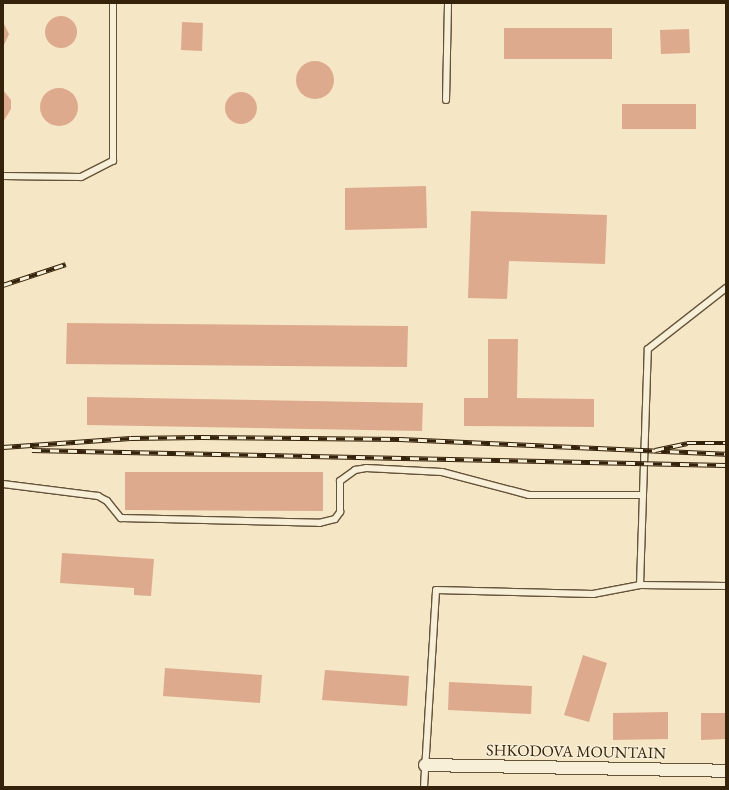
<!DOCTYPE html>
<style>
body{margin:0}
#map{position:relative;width:729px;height:790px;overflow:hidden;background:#f5e6c5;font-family:"EB Garamond",serif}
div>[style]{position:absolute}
.building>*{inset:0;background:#deaa8d}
.round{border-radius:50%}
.roads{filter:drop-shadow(1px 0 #645339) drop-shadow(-1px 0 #645339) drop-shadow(0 1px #645339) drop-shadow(0 -1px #645339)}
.service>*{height:6px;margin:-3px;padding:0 3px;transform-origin:3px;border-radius:3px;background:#f8efd9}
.minor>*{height:12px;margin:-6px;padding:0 6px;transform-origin:6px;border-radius:6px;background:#f8efd9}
.rail>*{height:4.5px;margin-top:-2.25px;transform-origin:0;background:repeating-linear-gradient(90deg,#f8efd9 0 9px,#34220a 0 18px);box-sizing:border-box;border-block:1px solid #34220a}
span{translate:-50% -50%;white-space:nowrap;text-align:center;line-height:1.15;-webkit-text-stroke:3px #f8efd9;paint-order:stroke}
.street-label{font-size:16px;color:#34220a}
.frame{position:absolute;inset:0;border:4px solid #34220a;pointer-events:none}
</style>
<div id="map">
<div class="building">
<i class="round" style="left:45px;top:16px;width:32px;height:32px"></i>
<i style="clip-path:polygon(3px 22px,9px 34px,3px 47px)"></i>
<i style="clip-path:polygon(182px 22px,203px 23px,202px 51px,181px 50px)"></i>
<i style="clip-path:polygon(504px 28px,612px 28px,612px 59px,504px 59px)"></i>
<i style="clip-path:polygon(689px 29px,690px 53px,661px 54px,660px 30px)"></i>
<i class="round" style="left:296px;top:61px;width:38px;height:38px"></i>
<i class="round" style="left:40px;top:88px;width:38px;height:38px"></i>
<i style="clip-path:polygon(3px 90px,11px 100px,11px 109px,3px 122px)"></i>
<i class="round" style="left:225px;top:92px;width:32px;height:32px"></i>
<i style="clip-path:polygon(622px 104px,696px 104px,696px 129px,622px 129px)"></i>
<i style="clip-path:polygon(426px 186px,427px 228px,345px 230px,345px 188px)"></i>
<i style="clip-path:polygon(471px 211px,607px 215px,605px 264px,509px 261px,507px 299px,468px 298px)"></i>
<i style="clip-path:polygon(67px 323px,408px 326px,407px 367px,66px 364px)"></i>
<i style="clip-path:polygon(488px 339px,518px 339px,517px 398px,594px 399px,594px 427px,464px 426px,464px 398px,488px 398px)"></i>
<i style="clip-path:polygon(87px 397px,423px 403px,422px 431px,87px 425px)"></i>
<i style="clip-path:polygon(125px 472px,323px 472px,323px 511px,125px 510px)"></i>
<i style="clip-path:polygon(62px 553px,154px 559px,151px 596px,134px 595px,134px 588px,60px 583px)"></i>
<i style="clip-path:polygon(583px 655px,607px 663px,589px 722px,564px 715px)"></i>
<i style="clip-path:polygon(165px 668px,262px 675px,260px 703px,163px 696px)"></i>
<i style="clip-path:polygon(325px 670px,409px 676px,407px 706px,322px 700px)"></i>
<i style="clip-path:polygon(449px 682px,532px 686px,531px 714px,448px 710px)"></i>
<i style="clip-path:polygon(668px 712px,668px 739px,613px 740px,613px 713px)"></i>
<i style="clip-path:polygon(701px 713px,726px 713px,726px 739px,701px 740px)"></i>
</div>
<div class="roads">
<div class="service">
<i style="left:446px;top:100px;width:97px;rotate:-88.8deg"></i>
<i style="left:3px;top:176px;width:78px;rotate:0.7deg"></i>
<i style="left:81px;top:177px;width:36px;rotate:-27deg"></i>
<i style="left:113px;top:161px;width:158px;rotate:-90deg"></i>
<i style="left:3px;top:484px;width:96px;rotate:7.2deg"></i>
<i style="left:98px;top:496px;width:10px;rotate:29deg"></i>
<i style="left:107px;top:501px;width:22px;rotate:51deg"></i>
<i style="left:121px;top:518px;width:198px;rotate:1.4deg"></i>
<i style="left:319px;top:523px;width:16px;rotate:-14deg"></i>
<i style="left:335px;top:519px;width:9px;rotate:-54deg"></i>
<i style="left:340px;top:512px;width:31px;rotate:-90deg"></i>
<i style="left:340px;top:481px;width:19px;rotate:-36deg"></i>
<i style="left:355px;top:470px;width:11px;rotate:-10deg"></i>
<i style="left:366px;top:468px;width:76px;rotate:3deg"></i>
<i style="left:442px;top:472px;width:90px;rotate:14.8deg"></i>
<i style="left:529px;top:495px;width:114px"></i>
<i style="left:640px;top:585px;width:236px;rotate:-88.1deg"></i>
<i style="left:648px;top:349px;width:99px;rotate:-38deg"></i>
<i style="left:424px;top:787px;width:197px;rotate:-86.5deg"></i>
<i style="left:436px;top:590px;width:157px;rotate:1.5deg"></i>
<i style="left:593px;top:594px;width:48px;rotate:-10.8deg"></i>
<i style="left:640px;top:585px;width:86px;rotate:0.7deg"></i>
</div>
<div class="minor">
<i style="left:425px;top:765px;width:301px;rotate:1.1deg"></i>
</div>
</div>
<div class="rail">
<i style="left:3px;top:285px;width:66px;rotate:-18.4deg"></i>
<i style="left:3px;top:447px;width:128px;rotate:-4deg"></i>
<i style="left:131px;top:438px;width:70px;rotate:-0.8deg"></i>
<i style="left:201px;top:437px;width:199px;rotate:0.6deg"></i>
<i style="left:400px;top:439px;width:326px;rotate:2.6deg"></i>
<i style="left:32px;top:450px;width:694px;rotate:1.24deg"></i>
<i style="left:655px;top:450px;width:33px;rotate:-12deg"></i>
<i style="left:687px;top:443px;width:39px"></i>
</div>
<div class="street-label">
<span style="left:576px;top:752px;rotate:1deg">SHKODOVA MOUNTAIN</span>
</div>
<div class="frame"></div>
</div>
